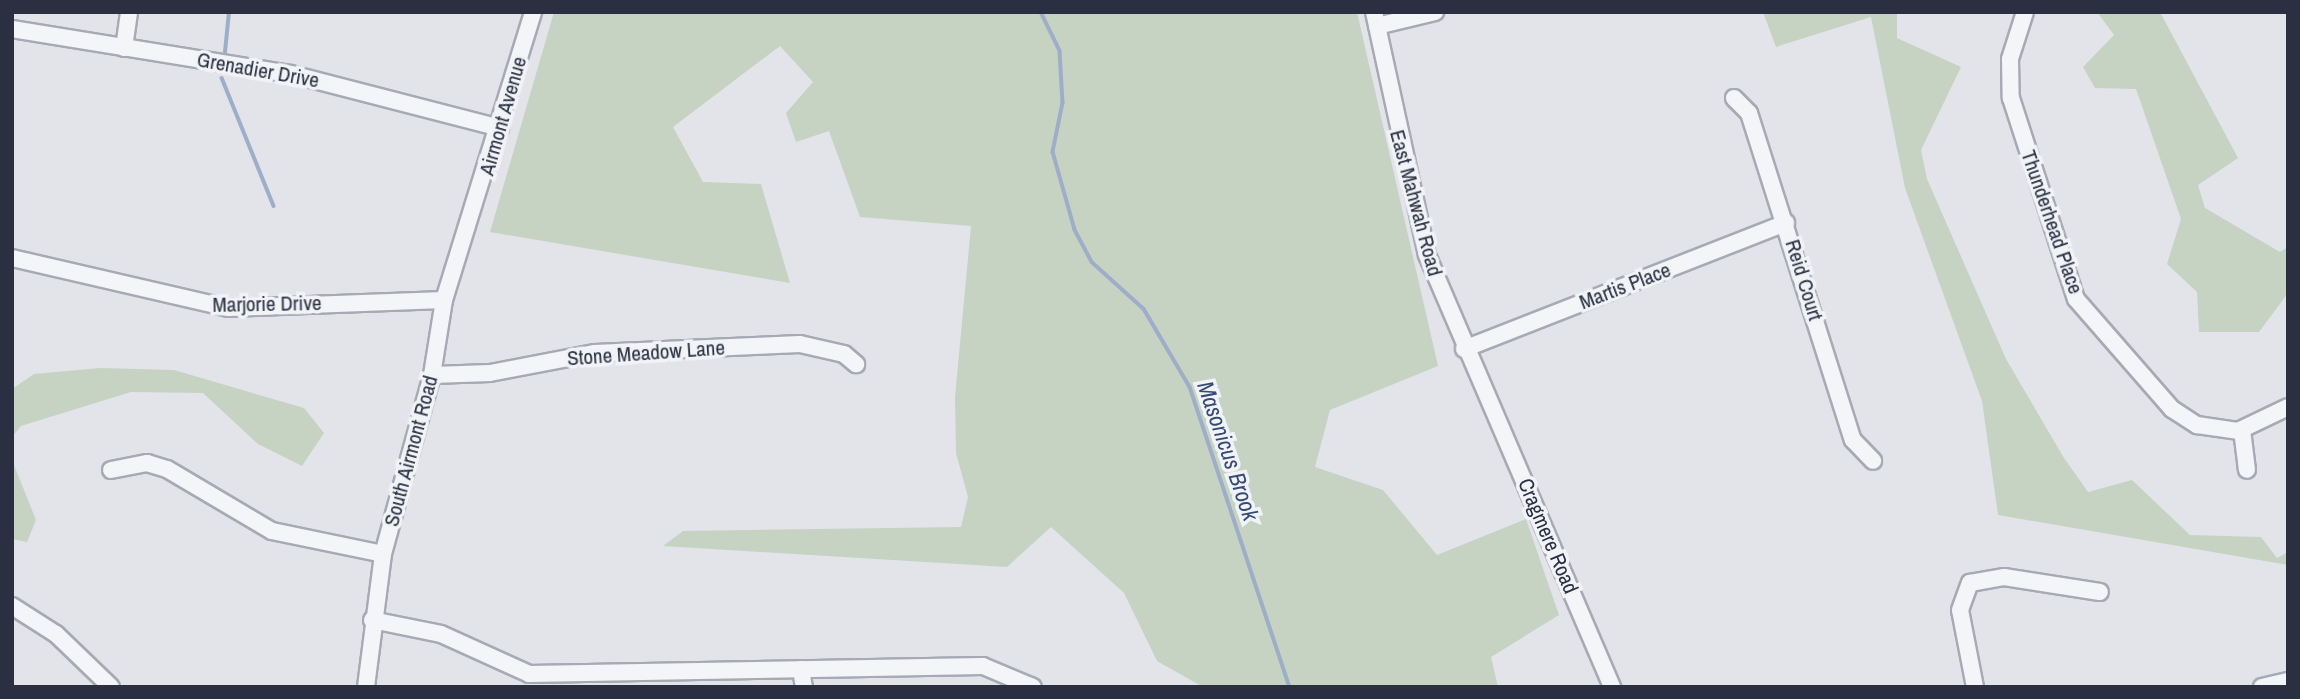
<!DOCTYPE html>
<style>
body{margin:0}
#map{position:relative;width:2300px;height:699px;overflow:hidden;background:#e2e4ea;font-family:"Archivo Narrow",sans-serif}
div>[style]{position:absolute}
.green>*{inset:0;background:#c6d3c3}
.stream>*{height:3.5px;margin:-1.75px;padding:0 1.75px;transform-origin:1.75px;border-radius:1.75px;background:#9eaec9}
.roads{filter:drop-shadow(2px 0 #a7aab4) drop-shadow(-2px 0 #a7aab4) drop-shadow(0 2px #a7aab4) drop-shadow(0 -2px #a7aab4)}
.minor>*{height:16px;margin:-8px;padding:0 8px;transform-origin:8px;border-radius:8px;background:#f4f5f8}
span{translate:-50% -50%;white-space:nowrap;text-align:center;line-height:1.15;-webkit-text-stroke:7px #f1f3f7;paint-order:stroke}
.street-label{font-size:21px;color:#2a3041}
.water-label{font-size:23px;color:#354b74;font-style:italic}
.frame{position:absolute;inset:0;border:14px solid #2a3041;pointer-events:none}
</style>
<div id="map">
<div class="green">
<i style="clip-path:polygon(554px 12px,1357px 12px,1438px 366px,1330px 410px,1315px 467px,1383px 490px,1437px 555px,1526px 519px,1559px 615px,1491px 657px,1498px 687px,1203px 687px,1157px 661px,1124px 593px,1051px 527px,1007px 567px,663px 546px,683px 531px,961px 527px,968px 497px,956px 453px,955px 397px,971px 226px,860px 217px,829px 131px,796px 142px,786px 113px,813px 82px,780px 46px,673px 127px,703px 182px,761px 184px,790px 283px,490px 232px)"></i>
<i style="clip-path:polygon(1763px 12px,1897px 12px,1897px 38px,1961px 67px,1921px 150px,1927px 179px,2006px 359px,2064px 458px,2088px 492px,2132px 480px,2190px 535px,2261px 537px,2277px 558px,2288px 552px,2288px 565px,1998px 515px,1982px 401px,1905px 188px,1871px 17px,1776px 47px)"></i>
<i style="clip-path:polygon(2097px 12px,2160px 12px,2238px 158px,2198px 185px,2205px 208px,2280px 252px,2288px 247px,2288px 293px,2259px 332px,2199px 332px,2197px 292px,2167px 264px,2181px 219px,2136px 89px,2095px 88px,2083px 67px,2114px 35px)"></i>
<i style="clip-path:polygon(100px 368px,174px 370px,304px 408px,324px 433px,302px 466px,258px 444px,203px 393px,131px 392px,21px 426px,12px 437px,12px 389px,34px 374px)"></i>
<i style="clip-path:polygon(12px 460px,36px 520px,27px 542px,12px 539px)"></i>
</div>
<div class="stream">
<i style="left:1041px;top:12px;width:43px;rotate:64deg"></i>
<i style="left:1060px;top:51px;width:52px;rotate:86.7deg"></i>
<i style="left:1063px;top:103px;width:50px;rotate:101.5deg"></i>
<i style="left:1053px;top:152px;width:81px;rotate:74.2deg"></i>
<i style="left:1075px;top:230px;width:36px;rotate:62deg"></i>
<i style="left:1092px;top:262px;width:70px;rotate:42.1deg"></i>
<i style="left:1144px;top:309px;width:91px;rotate:59.5deg"></i>
<i style="left:1190px;top:387px;width:316px;rotate:71.6deg"></i>
<i style="left:225px;top:52px;width:40px;rotate:-84.3deg"></i>
<i style="left:222px;top:78px;width:138px;rotate:67.9deg"></i>
</div>
<div class="roads">
<div class="minor">
<i style="left:1374px;top:12px;width:249px;rotate:77.7deg"></i>
<i style="left:1427px;top:255px;width:470px;rotate:66.8deg"></i>
<i style="left:2025px;top:12px;width:49px;rotate:107.7deg"></i>
<i style="left:2010px;top:59px;width:39px;rotate:89deg"></i>
<i style="left:2011px;top:98px;width:211px;rotate:72.1deg"></i>
<i style="left:2076px;top:299px;width:146px;rotate:48.9deg"></i>
<i style="left:2172px;top:409px;width:30px;rotate:33deg"></i>
<i style="left:2197px;top:425px;width:41px;rotate:8.3deg"></i>
<i style="left:2238px;top:431px;width:55px;rotate:-25.6deg"></i>
<i style="left:1377px;top:26px;width:60px;rotate:-13.6deg"></i>
<i style="left:12px;top:29px;width:283px;rotate:9.2deg"></i>
<i style="left:291px;top:74px;width:216px;rotate:14.5deg"></i>
<i style="left:124px;top:48px;width:36px;rotate:-82deg"></i>
<i style="left:1734px;top:98px;width:21px;rotate:45deg"></i>
<i style="left:1749px;top:113px;width:343px;rotate:72.4deg"></i>
<i style="left:1853px;top:440px;width:29px;rotate:46deg"></i>
<i style="left:12px;top:258px;width:222px;rotate:13deg"></i>
<i style="left:228px;top:308px;width:216px;rotate:-2.1deg"></i>
<i style="left:1464px;top:349px;width:346px;rotate:-21.4deg"></i>
<i style="left:432px;top:375px;width:58px;rotate:-2deg"></i>
<i style="left:490px;top:373px;width:107px;rotate:-10.8deg"></i>
<i style="left:595px;top:353px;width:205px;rotate:-2.5deg"></i>
<i style="left:800px;top:344px;width:45px;rotate:12.8deg"></i>
<i style="left:844px;top:354px;width:16px;rotate:40deg"></i>
<i style="left:2242px;top:430px;width:40px;rotate:82.9deg"></i>
<i style="left:111px;top:470px;width:37px;rotate:-11deg"></i>
<i style="left:147px;top:463px;width:21px;rotate:17deg"></i>
<i style="left:167px;top:469px;width:122px;rotate:30.6deg"></i>
<i style="left:272px;top:531px;width:113px;rotate:11.7deg"></i>
<i style="left:12px;top:606px;width:52px;rotate:32.5deg"></i>
<i style="left:56px;top:634px;width:76px;rotate:43.9deg"></i>
<i style="left:372px;top:620px;width:70px;rotate:11.5deg"></i>
<i style="left:441px;top:634px;width:97px;rotate:24.4deg"></i>
<i style="left:529px;top:674px;width:454px;rotate:-1deg"></i>
<i style="left:983px;top:666px;width:54px;rotate:22.8deg"></i>
<i style="left:801px;top:669px;width:18px;rotate:81deg"></i>
<i style="left:366px;top:687px;width:134px;rotate:-82.7deg"></i>
<i style="left:383px;top:554px;width:186px;rotate:-74.7deg"></i>
<i style="left:432px;top:375px;width:76px;rotate:-80.9deg"></i>
<i style="left:444px;top:300px;width:301px;rotate:-72.8deg"></i>
<i style="left:1975px;top:687px;width:78px;rotate:-101deg"></i>
<i style="left:1960px;top:610px;width:29px;rotate:-70deg"></i>
<i style="left:1970px;top:583px;width:35px;rotate:-10deg"></i>
<i style="left:2004px;top:577px;width:97px;rotate:8.9deg"></i>
<i style="left:2262px;top:687px;width:27px;rotate:-13deg"></i>
</div>
</div>
<div class="street-label">
<span style="left:258px;top:70px;rotate:10deg">Grenadier Drive</span>
<span style="left:503px;top:116px;rotate:-74deg">Airmont Avenue</span>
<span style="left:1416px;top:203px;rotate:75deg">East Mahwah Road</span>
<span style="left:2052px;top:222px;rotate:71deg">Thunderhead Place</span>
<span style="left:1804px;top:280px;rotate:73deg">Reid Court</span>
<span style="left:1625px;top:286px;rotate:-21deg">Martis Place</span>
<span style="left:267px;top:304px;rotate:-1deg">Marjorie Drive</span>
<span style="left:646px;top:353px;rotate:-4deg">Stone Meadow Lane</span>
<span style="left:411px;top:451px;rotate:-75deg">South Airmont Road</span>
<span style="left:1548px;top:536px;rotate:67deg">Cragmere Road</span>
</div>
<div class="water-label">
<span style="left:1228px;top:451px;rotate:71deg">Masonicus Brook</span>
</div>
<div class="frame"></div>
</div>
